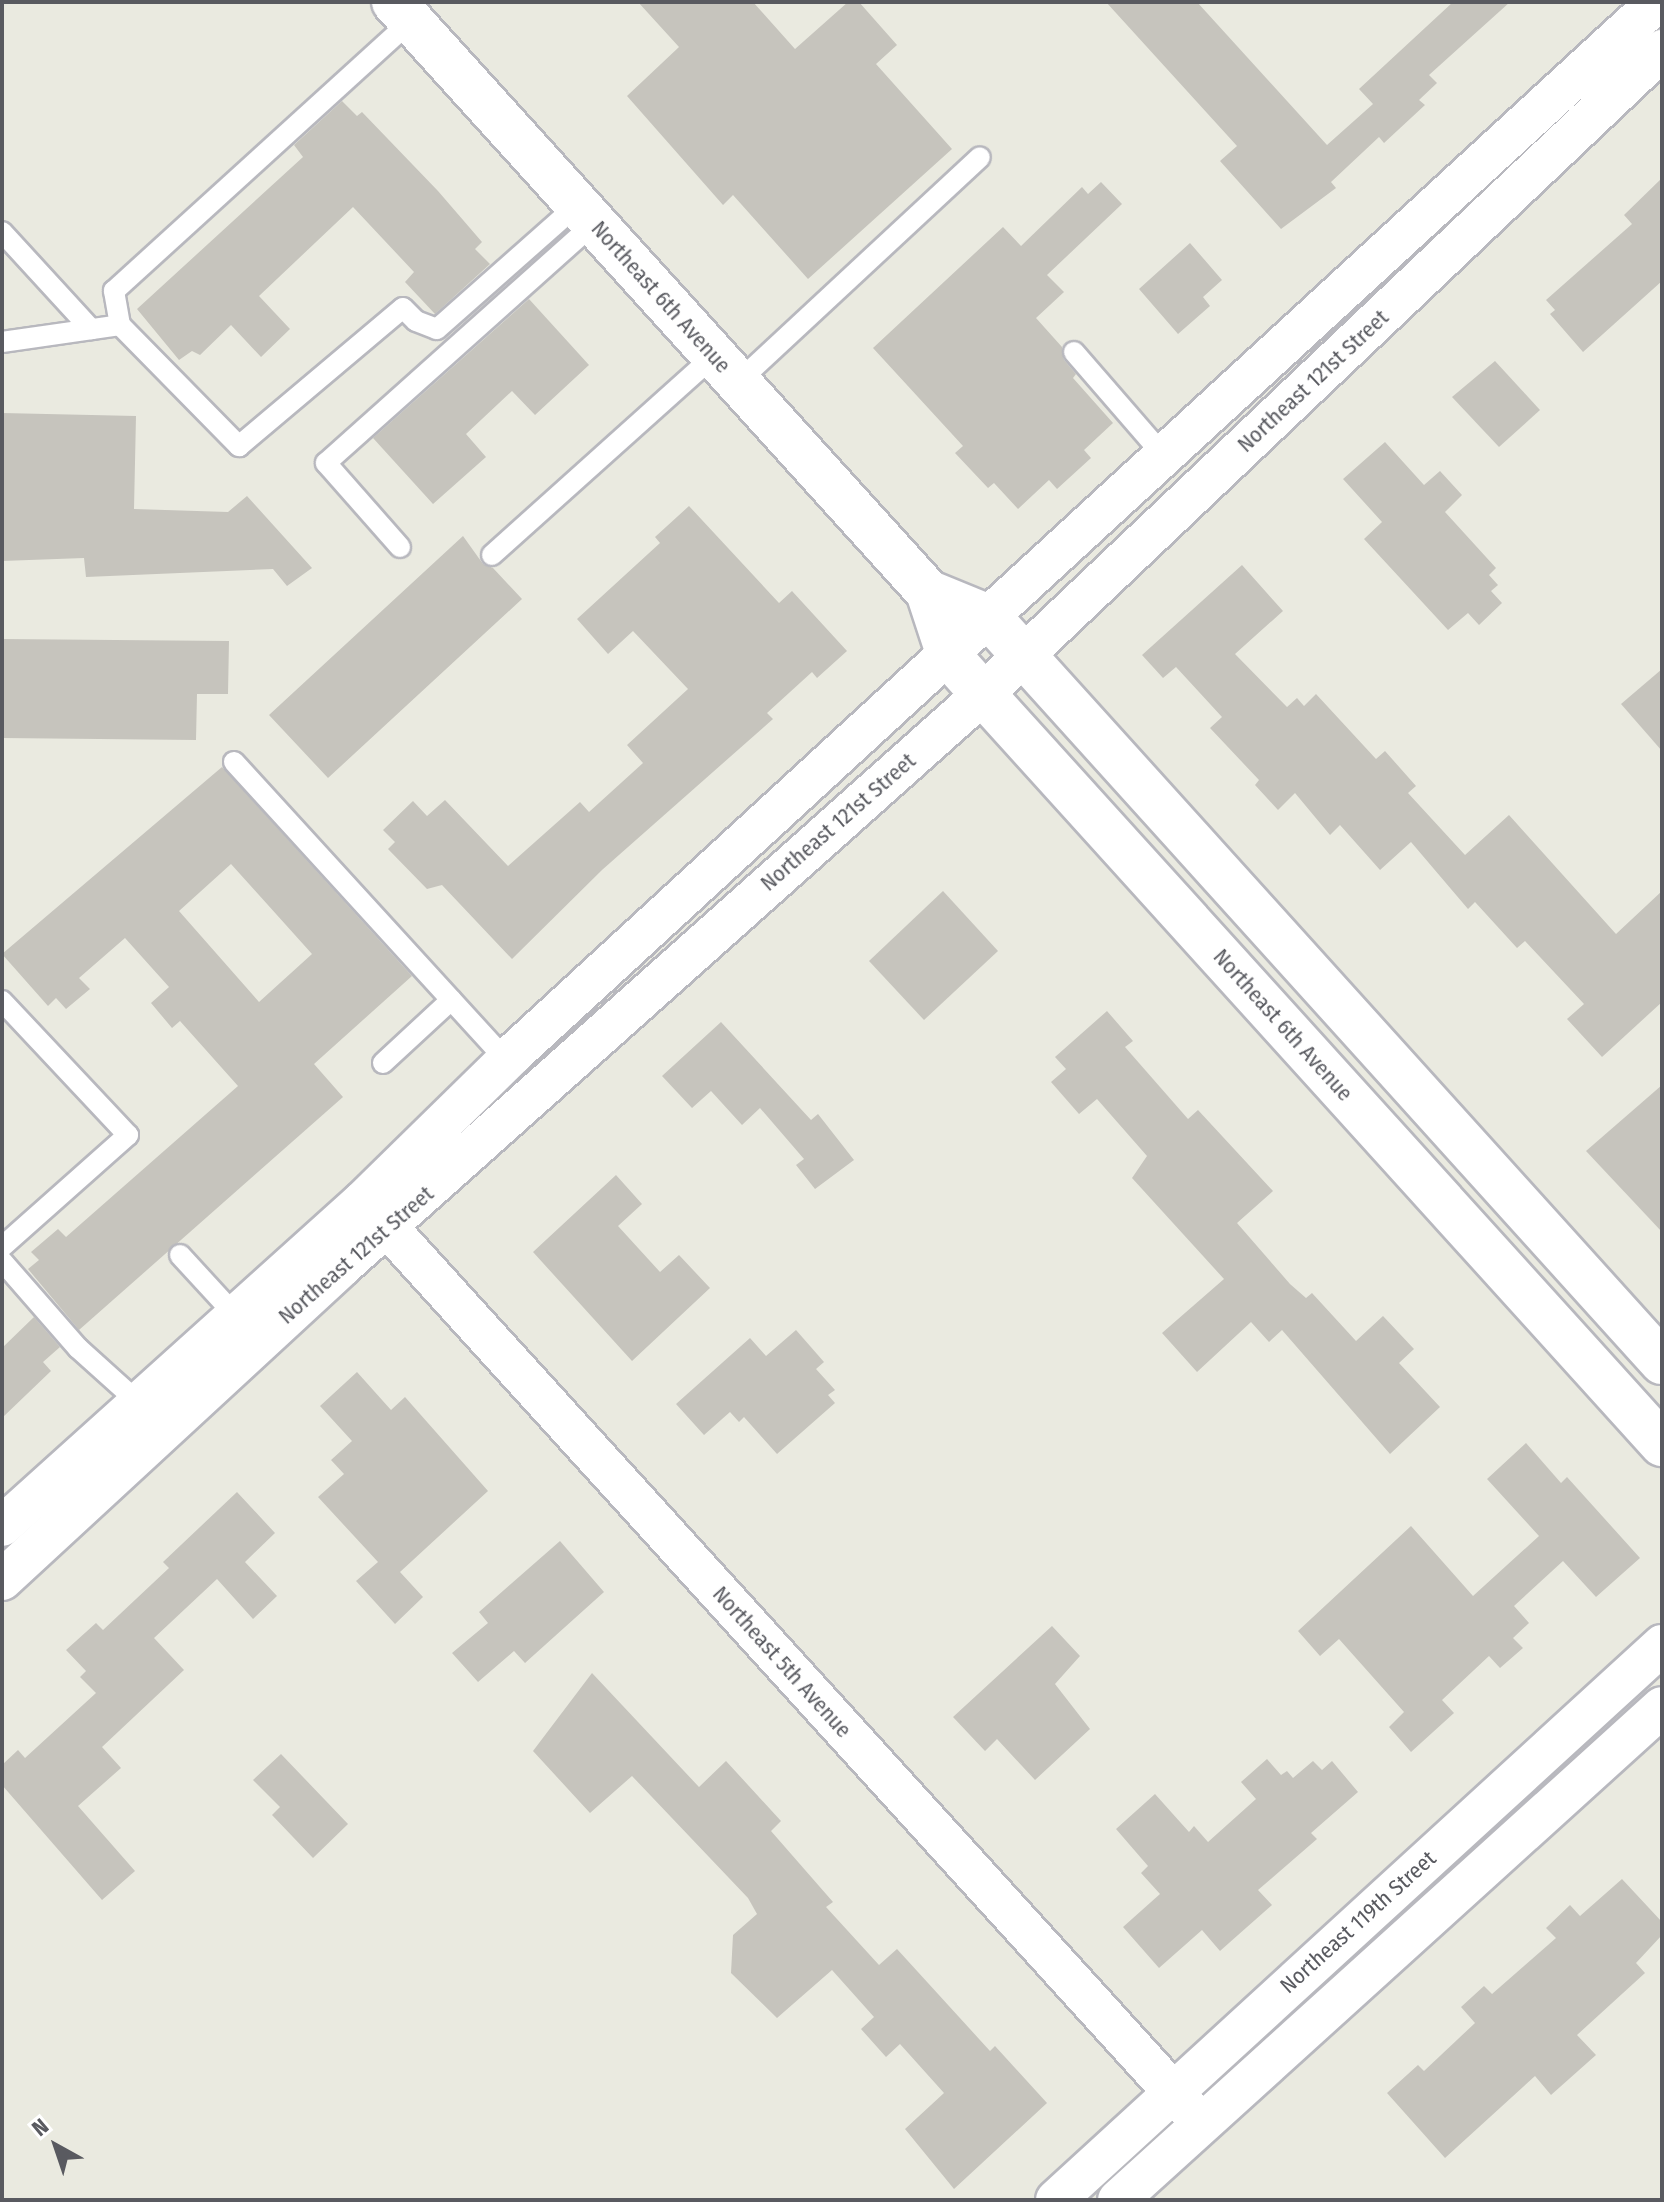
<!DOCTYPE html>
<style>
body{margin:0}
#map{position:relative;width:1664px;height:2202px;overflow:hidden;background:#eaeae0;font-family:"Fira Sans Condensed",sans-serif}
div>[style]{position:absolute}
.building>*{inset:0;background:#c6c4bd}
.roads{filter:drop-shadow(2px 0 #b8b8be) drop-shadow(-2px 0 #b8b8be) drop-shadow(0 2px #b8b8be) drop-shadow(0 -2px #b8b8be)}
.lane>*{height:20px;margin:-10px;padding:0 10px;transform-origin:10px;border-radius:10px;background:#fff}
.street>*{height:40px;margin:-20px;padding:0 20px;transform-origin:20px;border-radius:20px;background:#fff}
.secondary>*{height:44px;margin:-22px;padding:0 22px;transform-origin:22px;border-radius:22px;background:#fff}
span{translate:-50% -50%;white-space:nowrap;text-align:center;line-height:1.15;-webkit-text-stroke:8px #fff;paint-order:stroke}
.street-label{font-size:22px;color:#595a60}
.frame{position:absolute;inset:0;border:4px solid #595a60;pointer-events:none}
.north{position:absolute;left:16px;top:2106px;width:80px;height:80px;-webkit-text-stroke:6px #fff;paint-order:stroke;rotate:320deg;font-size:22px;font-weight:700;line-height:32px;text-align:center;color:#595a60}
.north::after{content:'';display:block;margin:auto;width:28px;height:36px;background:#595a60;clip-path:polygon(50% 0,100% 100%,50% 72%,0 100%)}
</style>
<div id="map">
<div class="building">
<i style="clip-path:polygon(638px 2px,753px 2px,795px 49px,848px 2px,859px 2px,897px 45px,876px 64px,952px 149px,808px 279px,733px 195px,723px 205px,627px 96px,679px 47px)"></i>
<i style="clip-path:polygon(1106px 2px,1197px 2px,1327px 145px,1373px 104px,1359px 89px,1453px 2px,1510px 2px,1429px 75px,1437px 83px,1419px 100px,1425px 105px,1384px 143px,1379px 137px,1331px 182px,1336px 188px,1281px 229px,1220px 161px,1237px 146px)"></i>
<i style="clip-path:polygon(342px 101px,357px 116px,362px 112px,438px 191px,482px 242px,475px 249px,490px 264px,435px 314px,405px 282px,414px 272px,353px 207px,259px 296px,290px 329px,261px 357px,231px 325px,200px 355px,192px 351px,179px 360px,137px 309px,303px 157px,294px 145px)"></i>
<i style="clip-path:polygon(1662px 178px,1662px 281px,1583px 352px,1550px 314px,1555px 310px,1546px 300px,1632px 224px,1624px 215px)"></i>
<i style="clip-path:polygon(1101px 182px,1122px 204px,1047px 275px,1064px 292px,1036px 318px,1062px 347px,1064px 360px,1076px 374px,1073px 378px,1113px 423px,1084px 450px,1091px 458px,1057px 489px,1049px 480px,1018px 509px,994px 483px,988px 488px,955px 453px,963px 446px,873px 348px,1003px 227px,1021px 246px,1082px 187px,1088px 194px)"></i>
<i style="clip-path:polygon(1190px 243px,1222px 280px,1203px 297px,1210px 306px,1178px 334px,1139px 289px)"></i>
<i style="clip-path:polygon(529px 299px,589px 365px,535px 415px,512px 391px,466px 434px,486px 457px,433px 504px,373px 438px)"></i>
<i style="clip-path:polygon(1495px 361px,1540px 410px,1499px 447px,1452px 397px)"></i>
<i style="clip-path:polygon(2px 413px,136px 416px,134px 509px,228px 512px,247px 496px,312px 568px,287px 586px,273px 569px,86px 577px,84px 558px,2px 561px)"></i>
<i style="clip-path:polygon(1385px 442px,1424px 485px,1440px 471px,1462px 495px,1445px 512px,1496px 568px,1489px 575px,1498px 585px,1491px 591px,1502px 603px,1479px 625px,1468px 613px,1448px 630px,1364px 539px,1382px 522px,1343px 479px)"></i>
<i style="clip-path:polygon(689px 506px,779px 603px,792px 591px,847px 651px,817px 678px,812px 672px,767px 713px,773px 719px,602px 870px,512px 959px,442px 885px,427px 889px,388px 849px,395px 842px,383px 830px,413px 801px,427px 816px,445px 800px,508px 866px,580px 802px,589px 812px,643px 763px,627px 745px,688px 689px,633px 631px,608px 654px,577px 619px,660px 543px,655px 537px)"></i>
<i style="clip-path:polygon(463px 536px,483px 564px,493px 568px,522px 599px,328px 778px,269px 715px)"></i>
<i style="clip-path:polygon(1242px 565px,1283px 611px,1235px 654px,1287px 707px,1297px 698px,1304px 706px,1316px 694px,1376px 759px,1385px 751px,1416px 786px,1408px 793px,1465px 855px,1509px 815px,1616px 934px,1662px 891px,1662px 1002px,1602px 1057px,1567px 1019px,1584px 1004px,1525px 941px,1517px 948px,1475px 902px,1468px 909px,1411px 842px,1380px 870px,1340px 825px,1330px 835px,1295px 793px,1278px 810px,1255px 785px,1259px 780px,1210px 728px,1222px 717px,1176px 667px,1163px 678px,1142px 655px)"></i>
<i style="clip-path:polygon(2px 639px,229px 641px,228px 694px,197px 694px,196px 740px,2px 738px)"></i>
<i style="clip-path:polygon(1662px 669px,1662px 751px,1621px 704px)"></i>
<i style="clip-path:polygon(evenodd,222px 767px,412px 976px,314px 1064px,343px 1097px,79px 1330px,28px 1269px,39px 1260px,31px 1252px,58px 1229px,66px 1237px,238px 1086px,180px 1021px,172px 1028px,151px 1003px,169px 987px,125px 938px,79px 978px,90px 989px,66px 1009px,56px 998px,48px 1006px,2px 954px,222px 767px,231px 864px,312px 954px,259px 1002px,179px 911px,231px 864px)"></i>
<i style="clip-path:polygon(943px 891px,998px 951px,924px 1020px,869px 961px)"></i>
<i style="clip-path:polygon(1107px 1011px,1133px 1041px,1125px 1047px,1188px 1119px,1198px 1110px,1273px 1191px,1237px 1223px,1290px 1284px,1306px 1298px,1312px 1293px,1356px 1341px,1383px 1316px,1414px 1349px,1399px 1363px,1440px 1407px,1390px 1454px,1282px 1330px,1269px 1342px,1251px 1322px,1197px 1372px,1162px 1333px,1224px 1279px,1132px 1178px,1147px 1156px,1097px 1099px,1079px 1114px,1051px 1082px,1066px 1069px,1055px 1057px)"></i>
<i style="clip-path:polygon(721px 1022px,811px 1120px,818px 1114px,854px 1160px,815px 1189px,796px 1165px,804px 1159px,760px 1108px,742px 1125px,711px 1091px,692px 1108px,662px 1076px)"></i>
<i style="clip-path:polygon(1662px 1085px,1662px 1232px,1586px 1151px)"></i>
<i style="clip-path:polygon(616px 1175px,642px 1204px,618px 1226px,660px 1272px,679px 1255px,710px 1288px,632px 1361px,533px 1252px)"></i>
<i style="clip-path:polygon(34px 1317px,60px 1347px,43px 1362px,51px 1371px,2px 1418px,2px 1348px)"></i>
<i style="clip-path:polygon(796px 1330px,824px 1362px,816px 1369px,835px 1390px,828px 1395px,835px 1403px,777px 1454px,744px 1417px,739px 1422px,730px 1412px,704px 1435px,676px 1404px,750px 1338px,766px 1356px)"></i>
<i style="clip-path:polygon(357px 1372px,391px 1410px,405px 1397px,488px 1491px,400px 1572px,423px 1597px,395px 1624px,356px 1581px,378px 1562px,318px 1497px,344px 1474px,331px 1460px,352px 1441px,320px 1406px)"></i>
<i style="clip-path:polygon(1526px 1443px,1561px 1483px,1567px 1477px,1640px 1558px,1596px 1597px,1563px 1561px,1514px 1606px,1529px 1623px,1513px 1638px,1523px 1648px,1500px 1668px,1489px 1656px,1442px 1700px,1454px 1713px,1411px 1752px,1389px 1727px,1404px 1712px,1339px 1639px,1320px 1656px,1298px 1631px,1411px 1526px,1473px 1596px,1539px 1536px,1487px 1479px)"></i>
<i style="clip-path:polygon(237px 1492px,275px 1533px,245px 1562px,277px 1596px,253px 1619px,217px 1579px,154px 1638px,184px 1670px,102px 1747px,121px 1768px,78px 1806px,135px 1871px,102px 1900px,2px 1785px,2px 1765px,18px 1750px,25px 1758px,96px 1693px,80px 1677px,86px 1671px,66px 1650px,96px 1623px,103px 1630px,169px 1568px,163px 1562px)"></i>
<i style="clip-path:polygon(560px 1541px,604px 1592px,525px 1663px,514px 1651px,478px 1682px,452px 1653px,488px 1623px,479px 1612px)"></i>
<i style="clip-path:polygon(1052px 1626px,1080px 1656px,1055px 1684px,1090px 1729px,1035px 1780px,997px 1739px,985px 1751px,953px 1717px)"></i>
<i style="clip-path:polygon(592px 1673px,699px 1787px,726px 1761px,781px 1821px,771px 1831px,833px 1902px,826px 1907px,879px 1965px,897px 1949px,990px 2051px,995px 2046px,1047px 2103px,954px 2189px,905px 2129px,944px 2093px,900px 2044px,886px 2057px,861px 2029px,874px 2017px,832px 1970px,777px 2018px,731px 1973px,733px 1935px,757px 1914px,748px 1898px,632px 1776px,590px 1813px,533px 1751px)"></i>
<i style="clip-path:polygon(281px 1754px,348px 1824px,313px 1858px,272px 1815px,280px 1807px,253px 1780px)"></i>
<i style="clip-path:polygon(1267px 1759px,1281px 1775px,1287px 1771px,1293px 1778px,1313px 1761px,1322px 1770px,1332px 1761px,1358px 1792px,1311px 1833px,1317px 1839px,1258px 1890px,1272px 1905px,1238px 1935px,1220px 1951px,1202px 1930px,1159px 1968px,1123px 1927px,1160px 1894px,1141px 1873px,1148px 1866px,1116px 1829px,1155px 1794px,1189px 1832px,1194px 1826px,1208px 1842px,1256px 1799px,1241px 1782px)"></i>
<i style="clip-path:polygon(1622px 1879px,1662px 1922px,1662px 1935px,1636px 1963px,1645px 1973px,1577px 2035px,1596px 2055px,1551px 2095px,1535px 2076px,1445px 2158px,1387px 2093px,1418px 2065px,1424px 2071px,1475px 2023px,1461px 2007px,1484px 1986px,1492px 1994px,1556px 1938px,1546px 1928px,1570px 1905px,1580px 1916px)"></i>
</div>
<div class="roads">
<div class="lane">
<i style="left:2px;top:232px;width:132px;rotate:47.5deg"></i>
<i style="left:120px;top:325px;width:35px;rotate:-100deg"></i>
<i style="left:114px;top:291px;width:401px;rotate:-42.3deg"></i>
<i style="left:2px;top:342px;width:119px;rotate:-8.2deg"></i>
<i style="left:120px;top:325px;width:170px;rotate:45.5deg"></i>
<i style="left:239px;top:446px;width:214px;rotate:-40.1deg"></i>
<i style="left:403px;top:308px;width:18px;rotate:45deg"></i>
<i style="left:416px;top:321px;width:22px;rotate:21deg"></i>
<i style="left:437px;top:329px;width:187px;rotate:-41.5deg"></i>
<i style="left:1074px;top:352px;width:139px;rotate:49.1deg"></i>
<i style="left:738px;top:382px;width:330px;rotate:-42.9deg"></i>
<i style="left:400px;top:547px;width:112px;rotate:-131.4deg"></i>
<i style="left:326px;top:463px;width:360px;rotate:-41.8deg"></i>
<i style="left:492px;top:555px;width:298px;rotate:-41.9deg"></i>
<i style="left:234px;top:762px;width:403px;rotate:47.6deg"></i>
<i style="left:2px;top:1001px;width:184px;rotate:46.8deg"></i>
<i style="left:128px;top:1135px;width:169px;rotate:138.4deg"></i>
<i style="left:383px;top:1063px;width:93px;rotate:-42.8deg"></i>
<i style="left:180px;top:1255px;width:83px;rotate:47.4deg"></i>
<i style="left:2px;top:1261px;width:116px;rotate:48.9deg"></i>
<i style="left:78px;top:1348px;width:82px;rotate:42deg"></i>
</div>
<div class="street">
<i style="left:370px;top:1208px;width:1236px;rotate:47.75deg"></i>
<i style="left:2px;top:1526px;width:486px;rotate:-42deg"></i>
<i style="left:363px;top:1201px;width:211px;rotate:-44.4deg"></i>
<i style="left:514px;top:1053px;width:1553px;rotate:-42.6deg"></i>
<i style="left:2px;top:1580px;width:463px;rotate:-42.7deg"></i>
<i style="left:342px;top:1266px;width:859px;rotate:-41.74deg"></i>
<i style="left:983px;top:694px;width:936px;rotate:-43.48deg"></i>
<i style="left:1056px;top:2200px;width:822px;rotate:-42.48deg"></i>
<i style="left:1118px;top:2200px;width:734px;rotate:-42.18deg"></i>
</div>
<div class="secondary">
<i style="left:394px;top:2px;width:796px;rotate:47.85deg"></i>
<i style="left:928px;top:592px;width:67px;rotate:71.8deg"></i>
<i style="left:949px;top:656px;width:51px;rotate:48.2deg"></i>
<i style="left:983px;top:694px;width:1012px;rotate:47.84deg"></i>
<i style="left:928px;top:592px;width:66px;rotate:22.3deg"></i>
<i style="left:989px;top:617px;width:1004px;rotate:47.91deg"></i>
</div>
</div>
<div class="street-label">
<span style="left:661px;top:297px;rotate:48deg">Northeast 6th Avenue</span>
<span style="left:1313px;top:381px;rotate:-43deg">Northeast 121st Street</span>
<span style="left:838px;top:822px;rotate:-41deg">Northeast 121st Street</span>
<span style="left:1283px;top:1025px;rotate:48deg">Northeast 6th Avenue</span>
<span style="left:356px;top:1255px;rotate:-41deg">Northeast 121st Street</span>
<span style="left:782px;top:1662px;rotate:48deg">Northeast 5th Avenue</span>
<span style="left:1358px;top:1922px;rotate:-42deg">Northeast 119th Street</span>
</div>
<div class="frame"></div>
<div class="north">N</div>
</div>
